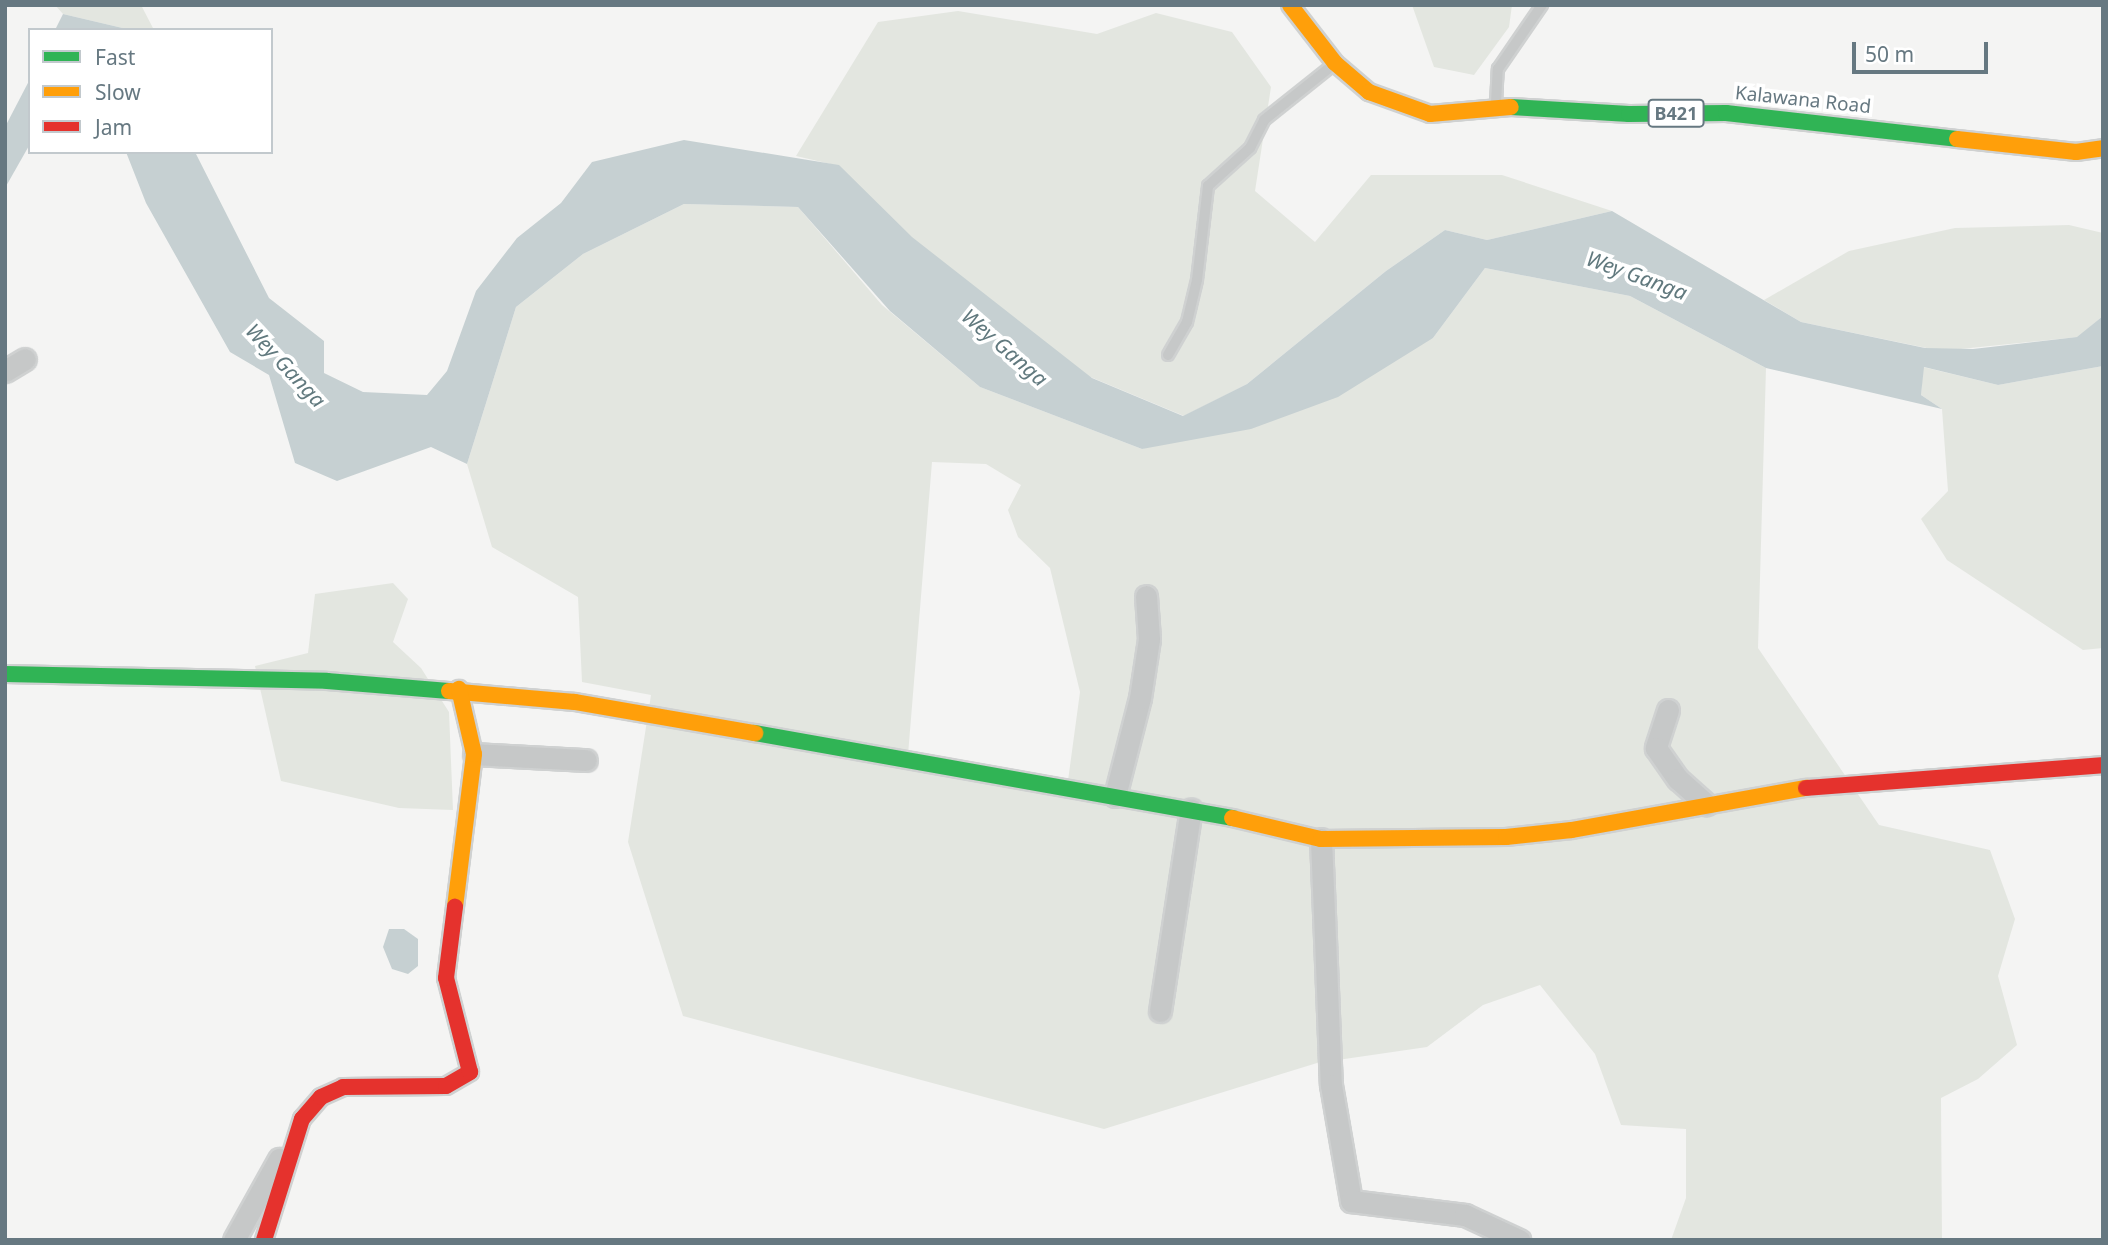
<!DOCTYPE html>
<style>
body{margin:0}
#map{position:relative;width:2108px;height:1245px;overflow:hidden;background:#f4f4f3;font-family:"Noto Sans",sans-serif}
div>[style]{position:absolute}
.green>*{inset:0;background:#e3e6e0}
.water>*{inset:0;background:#c6d0d2}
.roads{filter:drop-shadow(2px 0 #cfd1d1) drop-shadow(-2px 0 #cfd1d1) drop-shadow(0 2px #cfd1d1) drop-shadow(0 -2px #cfd1d1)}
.lane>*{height:10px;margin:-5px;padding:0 5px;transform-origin:5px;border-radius:5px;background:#c6c8c8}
.street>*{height:21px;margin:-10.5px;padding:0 10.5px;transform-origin:10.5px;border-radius:10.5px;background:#c6c8c8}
.fast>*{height:16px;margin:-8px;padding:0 8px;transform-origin:8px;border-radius:8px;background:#30b455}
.slow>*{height:16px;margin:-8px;padding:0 8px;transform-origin:8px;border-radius:8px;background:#ff9f0a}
.jam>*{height:16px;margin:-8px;padding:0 8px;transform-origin:8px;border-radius:8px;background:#e5322d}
span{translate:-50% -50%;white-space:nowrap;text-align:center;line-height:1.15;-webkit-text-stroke:7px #fff;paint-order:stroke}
.shield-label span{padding:2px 5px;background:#fff;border:2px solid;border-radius:5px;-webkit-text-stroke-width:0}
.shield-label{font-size:18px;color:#667881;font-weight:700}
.street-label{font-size:19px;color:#667881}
.water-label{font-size:21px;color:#61797e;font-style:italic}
.frame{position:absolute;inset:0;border:7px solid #667881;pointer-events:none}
.legend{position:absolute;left:28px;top:28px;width:245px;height:126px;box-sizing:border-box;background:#fff;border:2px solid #c2c9cd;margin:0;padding:9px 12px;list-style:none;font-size:21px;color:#667881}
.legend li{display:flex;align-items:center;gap:14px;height:35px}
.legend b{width:35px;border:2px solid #c2c9cd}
.scale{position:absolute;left:1852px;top:42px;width:136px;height:32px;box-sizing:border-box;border:4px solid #667881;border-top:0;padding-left:9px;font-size:21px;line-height:24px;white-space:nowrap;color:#667881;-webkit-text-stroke:5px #fff;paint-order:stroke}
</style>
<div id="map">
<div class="green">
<i style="clip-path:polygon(55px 5px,141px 5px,154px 30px,131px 30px,63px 14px)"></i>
<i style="clip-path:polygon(1412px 5px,1512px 5px,1509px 27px,1474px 75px,1434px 67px)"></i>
<i style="clip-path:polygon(958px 11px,1097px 34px,1156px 13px,1232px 32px,1271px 87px,1255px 191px,1315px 242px,1371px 175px,1502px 175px,1612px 211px,1487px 240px,1445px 230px,1386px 271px,1247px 384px,1184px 416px,1088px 376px,906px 233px,839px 166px,796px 156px,878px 22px)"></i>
<i style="clip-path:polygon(evenodd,684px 204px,798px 207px,882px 305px,980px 387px,1142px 449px,1433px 338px,1485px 268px,1630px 296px,1766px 368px,1758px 648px,1879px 825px,1990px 850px,2015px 919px,1998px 976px,2017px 1045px,1978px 1079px,1941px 1098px,1942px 1240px,1671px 1240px,1686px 1198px,1686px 1129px,1621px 1125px,1595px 1054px,1540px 985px,1483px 1005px,1427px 1047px,1317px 1063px,1104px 1129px,683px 1016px,628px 842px,651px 695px,582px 682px,578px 597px,492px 547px,467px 464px,516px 307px,583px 254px,684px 204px,932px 462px,986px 464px,1021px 485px,1008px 510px,1018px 537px,1050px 568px,1080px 692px,1067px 788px,908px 755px,932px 462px)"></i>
<i style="clip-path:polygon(2069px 225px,2103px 233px,2103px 316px,2078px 337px,1941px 351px,1801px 322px,1764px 300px,1849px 251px,1955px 228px)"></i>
<i style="clip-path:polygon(2103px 366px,2103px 648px,2083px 650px,1947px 560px,1921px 519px,1948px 491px,1942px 409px,1921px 395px,1923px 367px,1998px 385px)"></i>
<i style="clip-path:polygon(393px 583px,408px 599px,393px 642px,421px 668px,449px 712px,453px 810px,399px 808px,281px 781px,255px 666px,308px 653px,315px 594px)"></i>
</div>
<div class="water">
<i style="clip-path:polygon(63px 14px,131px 30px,55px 30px)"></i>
<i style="clip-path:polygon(30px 79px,30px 144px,5px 188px,5px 127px)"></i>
<i style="clip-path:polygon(684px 140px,839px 165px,912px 237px,1092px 378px,1183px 416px,1247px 384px,1386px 271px,1445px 230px,1487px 240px,1612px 211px,1801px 322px,1925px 348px,1973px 349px,2077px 337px,2103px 316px,2103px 366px,1998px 385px,1924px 367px,1921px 395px,1942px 409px,1766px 368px,1630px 296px,1485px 268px,1433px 338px,1338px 397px,1251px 429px,1142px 449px,980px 387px,890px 311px,798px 207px,684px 204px,583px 254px,516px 307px,467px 464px,431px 447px,337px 481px,295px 463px,269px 375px,230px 352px,146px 203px,126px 152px,195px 152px,269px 298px,324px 341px,324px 373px,363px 392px,427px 395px,447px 371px,476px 291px,517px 238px,561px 203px,592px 162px)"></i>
<i style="clip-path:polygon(389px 929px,404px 929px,418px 939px,418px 966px,408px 974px,392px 969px,383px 947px)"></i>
</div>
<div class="roads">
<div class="lane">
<i style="left:1496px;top:103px;width:34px;rotate:-87deg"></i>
<i style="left:1498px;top:69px;width:78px;rotate:-55.5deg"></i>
<i style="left:1168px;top:355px;width:38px;rotate:-60deg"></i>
<i style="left:1187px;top:322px;width:43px;rotate:-76.6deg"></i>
<i style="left:1197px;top:280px;width:95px;rotate:-83.3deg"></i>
<i style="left:1208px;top:186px;width:57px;rotate:-42.1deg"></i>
<i style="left:1250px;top:148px;width:31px;rotate:-63deg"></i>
<i style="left:1264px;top:120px;width:88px;rotate:-38.6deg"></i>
</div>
<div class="street">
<i style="left:5px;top:371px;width:23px;rotate:-31deg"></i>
<i style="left:1668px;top:710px;width:40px;rotate:108deg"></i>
<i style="left:1656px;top:748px;width:38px;rotate:55deg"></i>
<i style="left:1678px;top:779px;width:38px;rotate:42deg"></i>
<i style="left:474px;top:754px;width:112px;rotate:3.1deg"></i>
<i style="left:1115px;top:796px;width:101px;rotate:-75.7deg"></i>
<i style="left:1140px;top:698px;width:60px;rotate:-81.3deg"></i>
<i style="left:1149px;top:639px;width:43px;rotate:-94deg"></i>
<i style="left:1321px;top:839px;width:246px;rotate:87.7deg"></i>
<i style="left:1331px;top:1085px;width:118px;rotate:80.2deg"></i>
<i style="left:1351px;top:1201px;width:115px;rotate:7deg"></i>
<i style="left:1465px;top:1215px;width:60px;rotate:24.8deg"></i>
<i style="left:1160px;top:1011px;width:204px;rotate:-81.3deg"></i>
<i style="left:234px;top:1240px;width:93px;rotate:-60.9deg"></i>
</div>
<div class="fast">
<i style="left:1511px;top:107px;width:118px;rotate:3.4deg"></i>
<i style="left:1629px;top:114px;width:97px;rotate:-0.6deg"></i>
<i style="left:1726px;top:113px;width:232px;rotate:6.4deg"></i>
<i style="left:5px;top:674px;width:322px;rotate:1.2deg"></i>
<i style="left:327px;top:681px;width:122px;rotate:4.7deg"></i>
<i style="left:755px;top:733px;width:485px;rotate:10.1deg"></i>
</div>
<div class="slow">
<i style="left:1290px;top:5px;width:73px;rotate:52.2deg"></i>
<i style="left:1335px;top:63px;width:45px;rotate:40.5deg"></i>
<i style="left:1369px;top:92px;width:65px;rotate:19.8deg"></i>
<i style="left:1430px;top:114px;width:81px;rotate:-4.9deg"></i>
<i style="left:1957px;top:139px;width:120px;rotate:6.2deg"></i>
<i style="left:2076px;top:152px;width:27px;rotate:-8deg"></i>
<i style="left:449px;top:691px;width:126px;rotate:5deg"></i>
<i style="left:575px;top:702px;width:183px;rotate:9.8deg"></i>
<i style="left:1232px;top:818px;width:91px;rotate:13.3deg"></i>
<i style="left:1321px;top:839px;width:185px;rotate:-0.6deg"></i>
<i style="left:1506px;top:837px;width:66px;rotate:-6.1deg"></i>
<i style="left:1572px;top:830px;width:238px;rotate:-10.2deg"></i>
<i style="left:455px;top:907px;width:154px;rotate:-82.9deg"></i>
<i style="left:474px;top:754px;width:67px;rotate:-103deg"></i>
</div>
<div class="jam">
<i style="left:1806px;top:788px;width:298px;rotate:-4.4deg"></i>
<i style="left:264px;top:1240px;width:127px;rotate:-72.6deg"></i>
<i style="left:302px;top:1119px;width:29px;rotate:-49deg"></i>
<i style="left:321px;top:1097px;width:24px;rotate:-24deg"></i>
<i style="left:343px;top:1087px;width:103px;rotate:-0.6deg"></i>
<i style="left:446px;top:1086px;width:28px;rotate:-30deg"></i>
<i style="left:470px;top:1072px;width:97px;rotate:-104.3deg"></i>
<i style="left:446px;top:978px;width:72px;rotate:-82.8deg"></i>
</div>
</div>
<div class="shield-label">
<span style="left:1676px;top:113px">B421</span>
</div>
<div class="street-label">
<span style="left:1803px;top:100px;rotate:6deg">Kalawana Road</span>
</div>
<div class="water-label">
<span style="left:1637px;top:275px;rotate:20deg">Wey Ganga</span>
<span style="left:1005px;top:347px;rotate:41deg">Wey Ganga</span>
<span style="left:286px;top:365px;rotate:47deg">Wey Ganga</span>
</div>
<div class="frame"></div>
<ul class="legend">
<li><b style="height:9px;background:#30b455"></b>Fast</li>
<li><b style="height:9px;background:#ff9f0a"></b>Slow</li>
<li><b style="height:9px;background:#e5322d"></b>Jam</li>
</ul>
<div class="scale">50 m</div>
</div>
